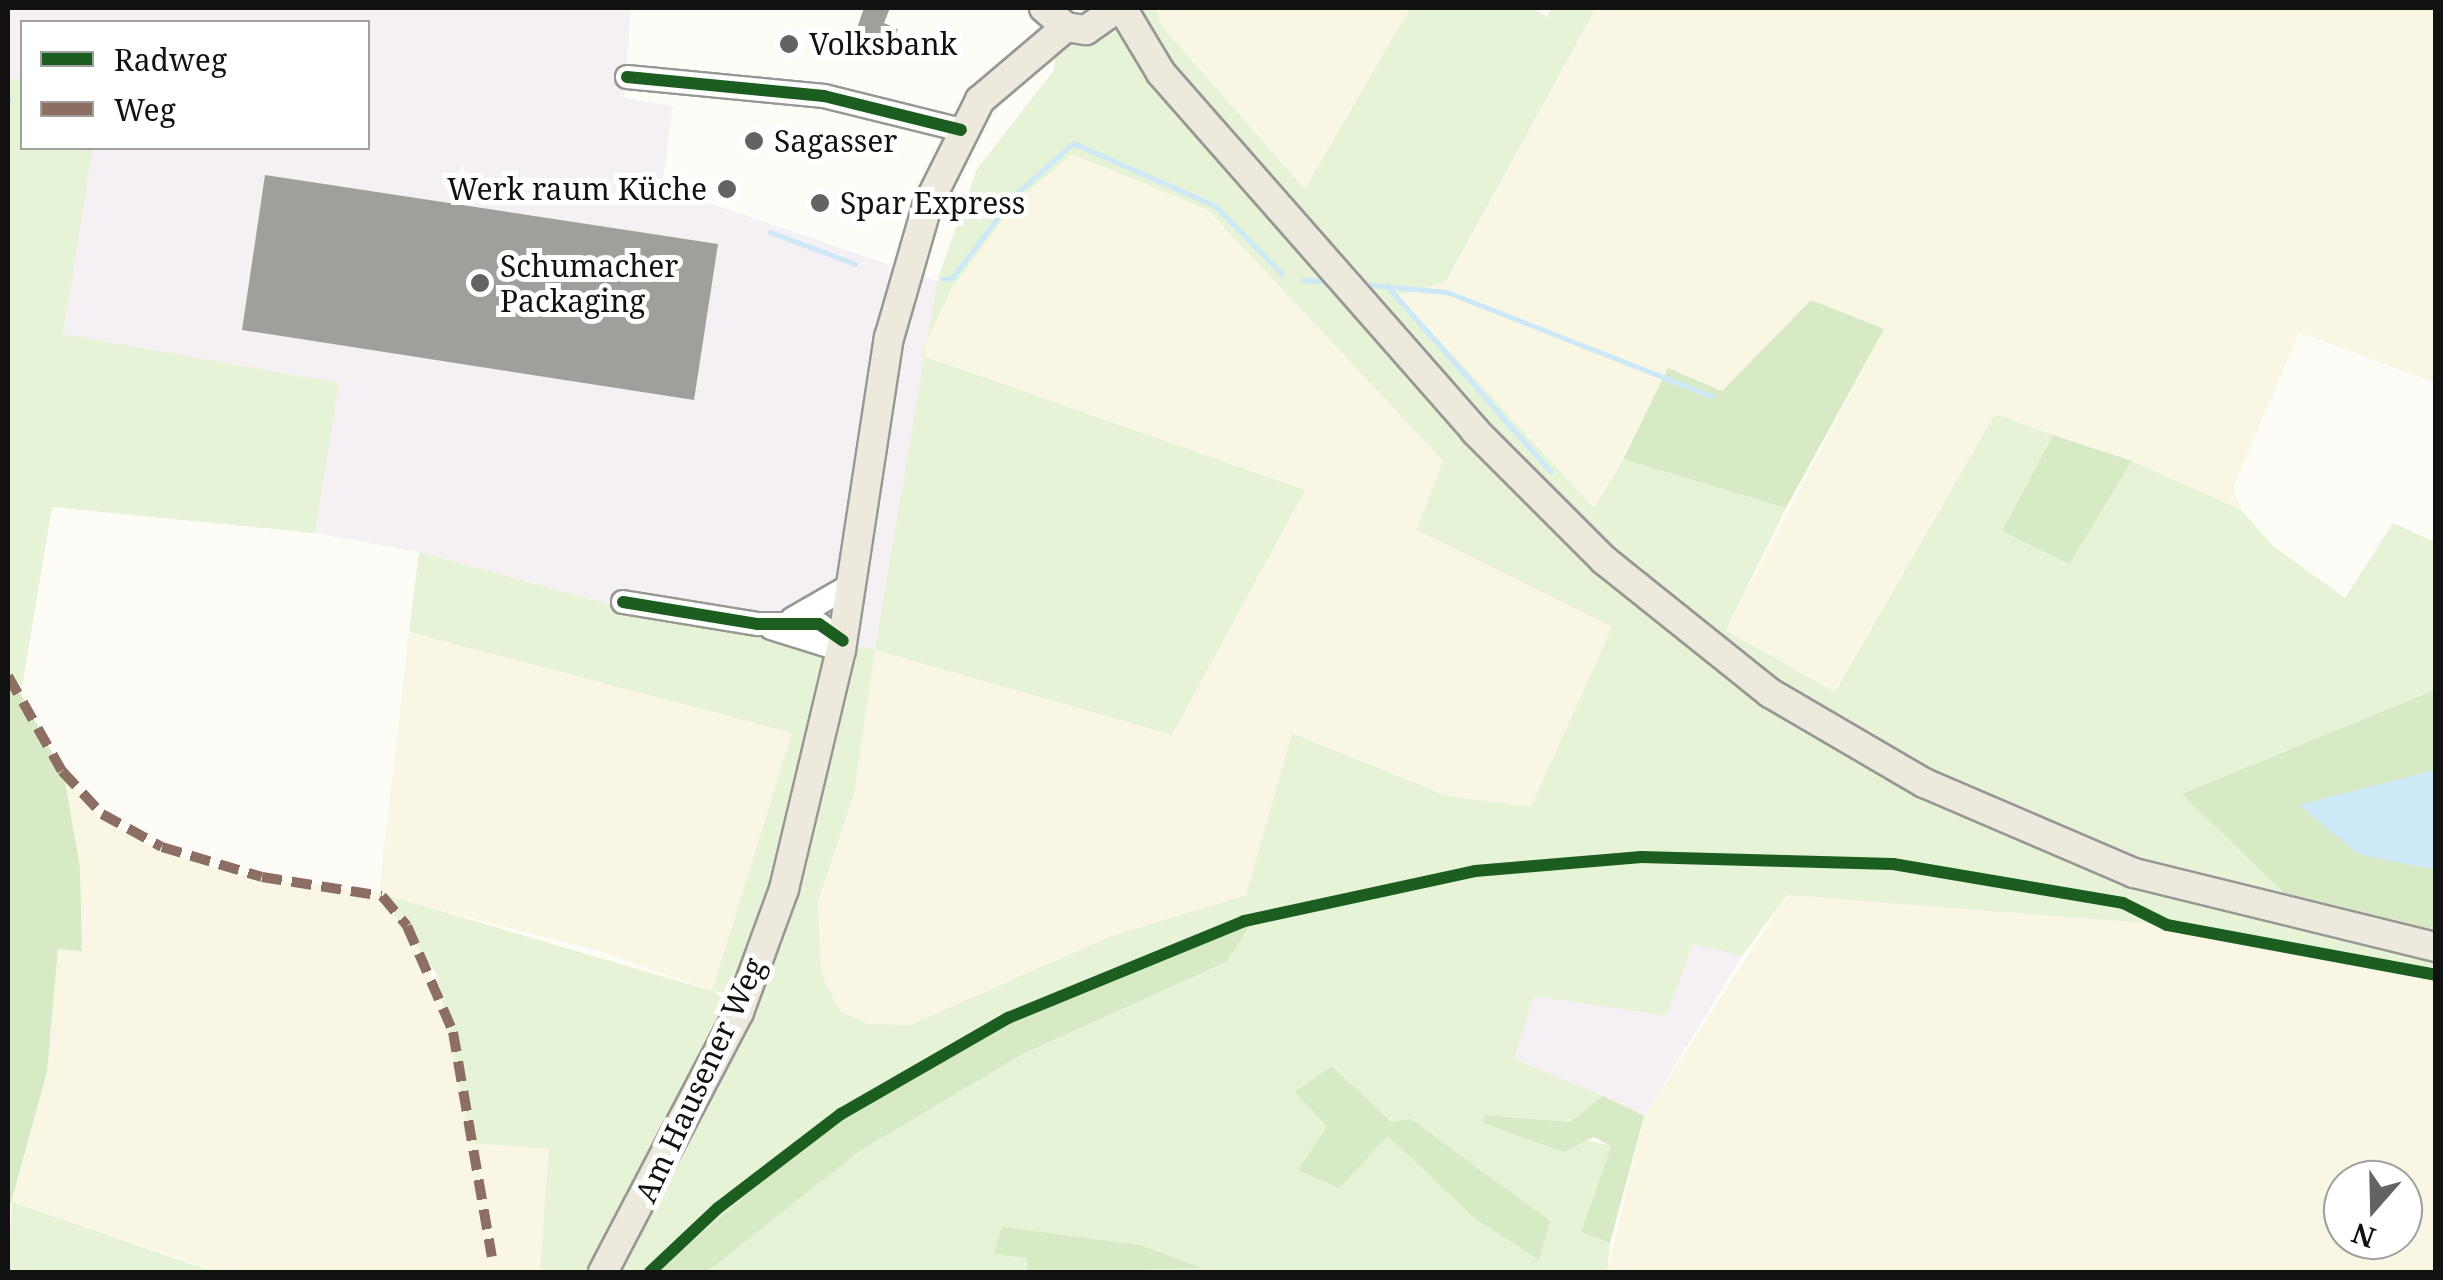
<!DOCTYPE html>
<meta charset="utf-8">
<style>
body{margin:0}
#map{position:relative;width:2443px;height:1280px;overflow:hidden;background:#fdfcf7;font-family:"Noto Serif",serif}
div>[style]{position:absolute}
.industrial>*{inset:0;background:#f5f0f3}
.farmland>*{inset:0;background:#f9f7e4}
.green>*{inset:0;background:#e7f3d7}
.forest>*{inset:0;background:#d8eac5}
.water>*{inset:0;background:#cde8f7}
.stream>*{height:5px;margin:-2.5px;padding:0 2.5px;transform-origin:2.5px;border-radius:2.5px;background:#cde8f7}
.building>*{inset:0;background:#a19f9c}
.roads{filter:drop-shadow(2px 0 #979795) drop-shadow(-2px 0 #979795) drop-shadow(0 2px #979795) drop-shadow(0 -2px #979795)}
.minor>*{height:22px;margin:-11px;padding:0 11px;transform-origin:11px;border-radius:11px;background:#fffffe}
.major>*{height:28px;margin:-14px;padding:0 14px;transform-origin:14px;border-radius:14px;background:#ede9dc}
.quiet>*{height:10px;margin-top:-5px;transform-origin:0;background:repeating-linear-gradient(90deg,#8d6e63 0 20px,transparent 0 30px)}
.cycleway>*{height:12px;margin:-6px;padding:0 6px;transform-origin:6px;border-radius:6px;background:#1b5e20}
.dots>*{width:28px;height:28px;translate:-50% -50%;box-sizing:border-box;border:5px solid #fff;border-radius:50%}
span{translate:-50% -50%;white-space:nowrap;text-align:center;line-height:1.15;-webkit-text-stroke:10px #fff;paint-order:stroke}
.poi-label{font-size:30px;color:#111}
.left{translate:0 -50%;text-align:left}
.right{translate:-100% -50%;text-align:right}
.street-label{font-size:30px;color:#111}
.frame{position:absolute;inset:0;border:10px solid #111;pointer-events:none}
.legend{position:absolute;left:20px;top:20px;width:350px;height:130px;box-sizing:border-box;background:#fff;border:2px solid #a0a0a0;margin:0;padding:12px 18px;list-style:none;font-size:30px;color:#111}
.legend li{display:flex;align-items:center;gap:20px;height:50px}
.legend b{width:50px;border:2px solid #a0a0a0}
.north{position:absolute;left:2323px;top:1160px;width:100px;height:100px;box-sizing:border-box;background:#fff;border:2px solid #a0a0a0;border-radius:50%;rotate:200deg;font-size:28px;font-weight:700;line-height:40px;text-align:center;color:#111}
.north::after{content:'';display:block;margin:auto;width:35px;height:45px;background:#646362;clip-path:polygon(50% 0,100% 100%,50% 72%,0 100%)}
</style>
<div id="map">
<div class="industrial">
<i style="clip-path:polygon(8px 8px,631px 8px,624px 98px,673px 106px,662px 187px,937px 281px,875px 650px,669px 621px,419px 552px,315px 533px,338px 383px,62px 334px,93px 148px,368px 148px,368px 22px,22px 22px,22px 78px,10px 79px)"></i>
<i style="clip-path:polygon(1693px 944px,1742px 956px,1644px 1116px,1514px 1059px,1534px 996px,1666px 1016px)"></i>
</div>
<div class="farmland">
<i style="clip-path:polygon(1157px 8px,1410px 8px,1306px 190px,1160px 24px)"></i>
<i style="clip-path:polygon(1596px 8px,2435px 8px,2435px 383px,2299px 332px,2233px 488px,2241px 510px,1995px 414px,1835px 692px,1726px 630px,1883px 330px,1811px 300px,1722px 391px,1668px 369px,1595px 509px,1398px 294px,1447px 282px)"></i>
<i style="clip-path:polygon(1072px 154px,1208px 210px,1443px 461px,1418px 530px,1612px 627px,1531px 808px,1447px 796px,1292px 733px,1246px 895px,1111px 936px,910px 1025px,868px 1024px,840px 1011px,821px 973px,818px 901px,854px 794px,875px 650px,1171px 735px,1021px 394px,919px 355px,952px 288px,1015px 203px)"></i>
<i style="clip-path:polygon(409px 632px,792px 733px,712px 991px,599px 951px,381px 895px,408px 924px,450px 1018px,549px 1149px,540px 1272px,219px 1272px,12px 1202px,47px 1072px,58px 948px,81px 951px,80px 868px,64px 775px,102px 818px,159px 851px,237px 875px,379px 893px)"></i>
<i style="clip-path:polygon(evenodd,1787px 895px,2167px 925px,2435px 975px,2435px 1272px,1607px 1272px,1644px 1116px,1787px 895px,2343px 1180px,2403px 1180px,2403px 1240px,2343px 1240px,2343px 1180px)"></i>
</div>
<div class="green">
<i style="clip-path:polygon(evenodd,1080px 8px,1157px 8px,1160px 24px,1305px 189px,1410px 8px,1533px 8px,1547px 17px,1551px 8px,1596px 8px,1446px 282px,1398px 295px,1594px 508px,1623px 459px,1786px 508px,1726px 630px,1835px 692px,1995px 414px,2053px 435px,2002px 531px,2069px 563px,2132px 461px,2241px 510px,2273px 546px,2345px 598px,2393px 523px,2435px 542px,2434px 696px,2182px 795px,2435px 936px,2435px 975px,2167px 925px,1787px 895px,1742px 956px,1693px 944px,1666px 1016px,1534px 996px,1514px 1059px,1603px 1096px,1570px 1122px,1486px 1115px,1611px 1146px,1581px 1232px,1610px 1243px,1607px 1272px,707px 1272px,861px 1150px,1023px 1054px,1226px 962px,1252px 920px,1006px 1021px,837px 1118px,656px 1272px,540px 1272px,549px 1149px,471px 1143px,437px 975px,379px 893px,712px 991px,792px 733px,409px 632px,419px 552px,669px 621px,875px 649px,937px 281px,977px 169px,1054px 70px,1055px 47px,1083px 41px,1080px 8px,1072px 154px,1208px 210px,1443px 461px,1417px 530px,1612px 627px,1531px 807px,1447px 796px,1292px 733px,1246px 895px,1111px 936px,910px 1025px,868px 1024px,840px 1011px,821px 973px,818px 901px,854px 794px,875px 650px,1172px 735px,1305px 490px,920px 355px,952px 288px,1015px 203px,1072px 154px,1080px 8px,1332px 1066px,1393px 1122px,1539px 1259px,1474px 1218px,1388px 1136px,1299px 1170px,1327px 1126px,1332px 1066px)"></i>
<i style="clip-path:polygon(22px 78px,22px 148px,93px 148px,63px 334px,339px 383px,315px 533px,52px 507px,22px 687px,8px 670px,8px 80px)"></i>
<i style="clip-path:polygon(12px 1202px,197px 1266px,219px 1272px,8px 1272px)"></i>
</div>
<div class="forest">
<i style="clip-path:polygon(1811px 300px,1884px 329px,1786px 508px,1623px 459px,1668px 368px,1722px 391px)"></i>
<i style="clip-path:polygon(2053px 435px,2132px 461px,2069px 564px,2002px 531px)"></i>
<i style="clip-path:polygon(8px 670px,64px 775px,80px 868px,82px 951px,58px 949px,47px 1072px,8px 1214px)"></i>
<i style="clip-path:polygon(2435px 690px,2435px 936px,2300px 908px,2182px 794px)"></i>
<i style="clip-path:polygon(1254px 919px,1226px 962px,1023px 1054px,861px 1150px,707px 1272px,656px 1272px,837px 1118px,1006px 1021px)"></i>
<i style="clip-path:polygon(1332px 1066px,1392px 1122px,1411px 1119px,1550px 1221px,1539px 1260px,1474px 1218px,1388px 1136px,1339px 1188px,1298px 1170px,1327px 1126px,1295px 1092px)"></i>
<i style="clip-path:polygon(1603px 1096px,1644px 1116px,1610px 1243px,1581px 1232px,1611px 1146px,1593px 1137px,1564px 1152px,1483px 1123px,1485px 1115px,1570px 1122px)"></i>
<i style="clip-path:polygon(1002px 1227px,1139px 1245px,1203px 1268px,1027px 1272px,1027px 1258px,994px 1254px)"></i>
</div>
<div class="water">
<i style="clip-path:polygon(2435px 770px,2435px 870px,2358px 854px,2299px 805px)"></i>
</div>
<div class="stream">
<i style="left:8px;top:101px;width:1px;rotate:-45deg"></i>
<i style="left:770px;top:232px;width:91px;rotate:20.6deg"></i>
<i style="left:942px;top:279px;width:10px;rotate:-6deg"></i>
<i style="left:952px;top:278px;width:103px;rotate:-52.9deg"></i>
<i style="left:1014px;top:196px;width:79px;rotate:-41.9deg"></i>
<i style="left:1073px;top:143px;width:155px;rotate:23.9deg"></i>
<i style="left:1215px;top:206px;width:95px;rotate:45.4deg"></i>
<i style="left:1303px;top:280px;width:26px;rotate:4deg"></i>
<i style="left:1359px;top:284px;width:88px;rotate:5.2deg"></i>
<i style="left:1447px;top:292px;width:284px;rotate:21.5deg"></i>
<i style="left:1387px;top:286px;width:247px;rotate:48.6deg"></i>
</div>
<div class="building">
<i style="clip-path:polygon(864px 8px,890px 8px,884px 23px,898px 29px,893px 43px,868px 39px,858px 25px)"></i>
<i style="clip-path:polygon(265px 175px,718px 244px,694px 400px,242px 330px)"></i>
</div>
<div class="roads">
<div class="minor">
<i style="left:627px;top:77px;width:198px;rotate:5.5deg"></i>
<i style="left:824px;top:96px;width:141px;rotate:13.9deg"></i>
<i style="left:623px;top:602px;width:137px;rotate:9.3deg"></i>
<i style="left:758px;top:624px;width:61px"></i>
<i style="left:819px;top:624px;width:29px;rotate:35deg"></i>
<i style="left:792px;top:619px;width:66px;rotate:-30.1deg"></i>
<i style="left:771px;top:628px;width:73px;rotate:17.4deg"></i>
</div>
<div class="major">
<i style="left:1044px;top:8px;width:29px;rotate:41deg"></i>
<i style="left:1066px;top:27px;width:20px;rotate:9deg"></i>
<i style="left:1086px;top:30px;width:39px;rotate:-35deg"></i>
<i style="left:1122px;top:8px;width:76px;rotate:59deg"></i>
<i style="left:1161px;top:73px;width:476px;rotate:48.7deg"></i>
<i style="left:1475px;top:431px;width:182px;rotate:45deg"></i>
<i style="left:1604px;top:560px;width:213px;rotate:38.7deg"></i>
<i style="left:1770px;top:693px;width:178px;rotate:30.3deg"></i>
<i style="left:1924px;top:783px;width:228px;rotate:23.2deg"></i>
<i style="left:2134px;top:873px;width:311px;rotate:13.8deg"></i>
<i style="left:603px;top:1272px;width:293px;rotate:-62.4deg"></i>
<i style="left:739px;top:1012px;width:131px;rotate:-69.9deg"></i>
<i style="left:784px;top:889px;width:246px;rotate:-76.6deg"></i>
<i style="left:841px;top:650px;width:316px;rotate:-81.3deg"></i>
<i style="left:889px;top:338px;width:137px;rotate:-73.9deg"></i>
<i style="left:927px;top:206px;width:119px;rotate:-63.4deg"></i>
<i style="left:980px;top:100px;width:113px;rotate:-40.3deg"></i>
</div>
</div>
<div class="quiet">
<i style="left:8px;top:676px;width:109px;rotate:60.4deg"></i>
<i style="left:62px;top:771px;width:59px;rotate:47.1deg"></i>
<i style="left:102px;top:814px;width:68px;rotate:28.8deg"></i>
<i style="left:162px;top:847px;width:104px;rotate:16.7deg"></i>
<i style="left:262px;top:877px;width:121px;rotate:9deg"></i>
<i style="left:382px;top:896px;width:39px;rotate:50deg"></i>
<i style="left:407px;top:926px;width:116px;rotate:66.5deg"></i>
<i style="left:453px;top:1032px;width:228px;rotate:80.2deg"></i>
</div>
<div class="cycleway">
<i style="left:627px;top:77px;width:198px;rotate:5.5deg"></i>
<i style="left:824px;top:96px;width:141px;rotate:13.9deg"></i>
<i style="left:623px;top:602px;width:137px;rotate:9.3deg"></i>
<i style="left:758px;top:624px;width:61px"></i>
<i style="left:819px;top:624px;width:29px;rotate:35deg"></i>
<i style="left:650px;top:1272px;width:93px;rotate:-43.3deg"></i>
<i style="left:718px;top:1208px;width:155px;rotate:-37.4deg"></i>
<i style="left:841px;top:1114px;width:193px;rotate:-29.9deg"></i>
<i style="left:1008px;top:1018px;width:255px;rotate:-22.3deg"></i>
<i style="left:1244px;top:921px;width:236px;rotate:-12.2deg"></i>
<i style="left:1475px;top:871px;width:167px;rotate:-4.8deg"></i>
<i style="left:1641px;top:857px;width:252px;rotate:1.6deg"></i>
<i style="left:1893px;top:864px;width:233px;rotate:9.6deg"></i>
<i style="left:2123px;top:903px;width:49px;rotate:26.6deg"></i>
<i style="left:2167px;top:925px;width:274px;rotate:10.5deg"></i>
</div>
<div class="dots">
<i style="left:789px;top:44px;background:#646362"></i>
<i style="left:754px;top:141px;background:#646362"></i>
<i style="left:727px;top:189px;background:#646362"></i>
<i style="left:820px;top:203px;background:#646362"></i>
<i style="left:480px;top:283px;background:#646362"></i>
</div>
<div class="poi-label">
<span class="left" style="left:809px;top:44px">Volksbank</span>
<span class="left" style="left:774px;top:141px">Sagasser</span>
<span class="right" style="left:707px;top:189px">Werk raum Küche</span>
<span class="left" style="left:840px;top:203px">Spar Express</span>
<span class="left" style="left:500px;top:283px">Schumacher<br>Packaging</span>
</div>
<div class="street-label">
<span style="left:700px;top:1080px;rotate:-65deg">Am Hausener Weg</span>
</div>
<div class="frame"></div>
<ul class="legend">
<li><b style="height:12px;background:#1b5e20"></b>Radweg</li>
<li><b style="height:12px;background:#8d6e63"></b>Weg</li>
</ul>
<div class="north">N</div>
</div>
